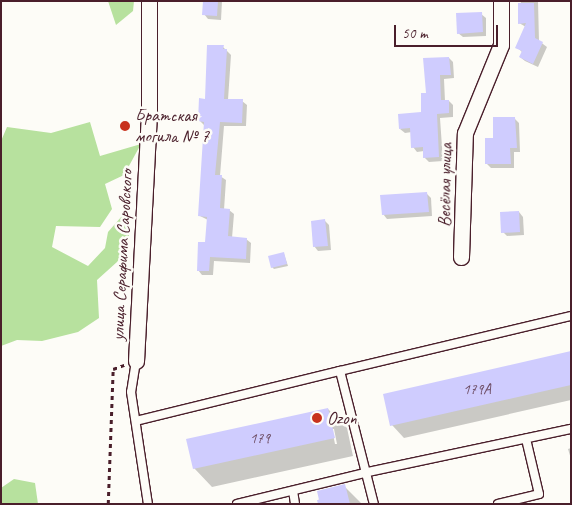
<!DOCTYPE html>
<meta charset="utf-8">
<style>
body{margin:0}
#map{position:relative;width:572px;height:505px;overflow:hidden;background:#fdfcf7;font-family:Caveat,sans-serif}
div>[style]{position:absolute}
.green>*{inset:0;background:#b7e19e}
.shadow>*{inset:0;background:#0003}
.building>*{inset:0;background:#cfccfe}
.path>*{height:2.5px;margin-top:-1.25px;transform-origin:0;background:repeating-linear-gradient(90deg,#4a1f2b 0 4px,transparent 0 8px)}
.roads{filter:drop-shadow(1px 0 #4a1f2b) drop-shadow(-1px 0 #4a1f2b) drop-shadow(0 1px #4a1f2b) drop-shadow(0 -1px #4a1f2b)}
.service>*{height:8px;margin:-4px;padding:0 4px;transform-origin:4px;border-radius:4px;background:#fdfcf7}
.minor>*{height:15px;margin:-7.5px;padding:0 7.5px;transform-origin:7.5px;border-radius:7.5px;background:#fdfcf7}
.dots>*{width:14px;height:14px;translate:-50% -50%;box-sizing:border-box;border:2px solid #fdfcf7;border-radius:50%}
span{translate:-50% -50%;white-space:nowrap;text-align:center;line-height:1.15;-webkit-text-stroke:5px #fdfcf7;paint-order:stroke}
.number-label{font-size:15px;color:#6b4a60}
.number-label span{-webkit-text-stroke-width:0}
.poi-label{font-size:18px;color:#4a1f2b}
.left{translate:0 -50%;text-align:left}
.street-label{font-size:18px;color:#4a1f2b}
.frame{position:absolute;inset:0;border:2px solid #4a1f2b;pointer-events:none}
.scale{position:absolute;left:394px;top:25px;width:104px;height:22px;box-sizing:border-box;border:2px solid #4a1f2b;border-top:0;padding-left:6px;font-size:15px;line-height:18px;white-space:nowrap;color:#4a1f2b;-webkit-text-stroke:4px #fdfcf7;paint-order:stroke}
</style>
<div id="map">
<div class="green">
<i style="clip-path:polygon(108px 1px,134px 1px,133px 11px,116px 25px)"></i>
<i style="clip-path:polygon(90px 122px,100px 156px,141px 144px,124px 175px,105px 184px,112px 209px,100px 227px,56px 226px,52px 247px,88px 266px,105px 248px,108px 232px,129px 208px,129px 245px,117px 262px,97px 280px,99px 318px,78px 332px,42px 341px,17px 340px,1px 346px,1px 141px,7px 127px,51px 133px)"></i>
<i style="clip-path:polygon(14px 479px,35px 483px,38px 504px,1px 504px,1px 488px)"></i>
</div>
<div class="shadow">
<i style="clip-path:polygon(205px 1px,222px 1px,221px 20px,208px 19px,204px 14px)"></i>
<i style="clip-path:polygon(521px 1px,538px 1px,539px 41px,547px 47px,538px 67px,525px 61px,520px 57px,522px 52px,517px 47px,526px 27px,519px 23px)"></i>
<i style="clip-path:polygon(481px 14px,486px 18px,486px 36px,463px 37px,458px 33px)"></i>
<i style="clip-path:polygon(223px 47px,231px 55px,228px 100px,242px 101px,247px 105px,246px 126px,224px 126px,220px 176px,226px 180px,224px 210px,229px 210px,234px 214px,232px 238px,246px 239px,251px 243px,250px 263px,214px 261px,213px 275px,202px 275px,198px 270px,206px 244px,208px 220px,200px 216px,205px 126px,200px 121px)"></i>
<i style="clip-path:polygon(449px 58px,453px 62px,454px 78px,444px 79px,445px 101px,449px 101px,453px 105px,453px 117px,440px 118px,443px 161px,429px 162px,424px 157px,424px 151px,417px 152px,413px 147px,412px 132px,405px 133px,400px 129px,422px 113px,427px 94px)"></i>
<i style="clip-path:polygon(514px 118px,519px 123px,520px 152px,514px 152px,514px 168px,491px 168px,487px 164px)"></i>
<i style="clip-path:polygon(427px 194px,431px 198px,432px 216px,387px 219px,383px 214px)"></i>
<i style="clip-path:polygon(519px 212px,523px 217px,524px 235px,507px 236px,503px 232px)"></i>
<i style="clip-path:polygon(325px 221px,329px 225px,331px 250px,318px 251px,314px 246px)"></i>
<i style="clip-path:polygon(284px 254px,288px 266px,274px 269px,272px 267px)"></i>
<i style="clip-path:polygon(571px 353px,571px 400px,404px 438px,392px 425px)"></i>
<i style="clip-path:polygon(evenodd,328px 409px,347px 428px,353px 456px,212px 487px,194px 468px,328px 409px,332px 429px,334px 429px,337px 444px,335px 444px,332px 429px)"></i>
<i style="clip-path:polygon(571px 448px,571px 459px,568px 449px)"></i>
<i style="clip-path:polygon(344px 486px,362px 504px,319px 504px,318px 500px)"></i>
</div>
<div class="building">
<i style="clip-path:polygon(203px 1px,218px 1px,217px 16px,202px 15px)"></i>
<i style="clip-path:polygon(518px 3px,534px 3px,535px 38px,543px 42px,533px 64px,519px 57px,522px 51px,515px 48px,526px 23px,518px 24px)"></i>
<i style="clip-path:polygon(482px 12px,483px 32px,457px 34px,456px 13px)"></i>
<i style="clip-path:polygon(207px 45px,224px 45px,223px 49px,227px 49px,224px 99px,243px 99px,242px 123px,220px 122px,215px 175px,222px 175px,220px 208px,230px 209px,228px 236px,247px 238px,246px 259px,210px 257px,209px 271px,197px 271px,198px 242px,205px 242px,207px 217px,198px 216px,204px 122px,198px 121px,199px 98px,205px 99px)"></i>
<i style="clip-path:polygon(449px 57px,451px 75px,440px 75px,441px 100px,449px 100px,449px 113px,437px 114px,439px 157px,423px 158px,423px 147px,411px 148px,410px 128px,399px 129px,398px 114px,421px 112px,421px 93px,426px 93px,423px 58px)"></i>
<i style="clip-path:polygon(493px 117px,515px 117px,517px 148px,510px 148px,511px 164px,485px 164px,485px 138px,493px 138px)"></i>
<i style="clip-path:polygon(427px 192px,429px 212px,382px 215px,380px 195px)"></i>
<i style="clip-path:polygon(519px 211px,520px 232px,501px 233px,500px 212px)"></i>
<i style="clip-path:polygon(325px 219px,328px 246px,313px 247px,311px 221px)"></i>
<i style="clip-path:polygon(284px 252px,287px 264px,271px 268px,268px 256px)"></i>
<i style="clip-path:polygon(571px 351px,571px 385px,390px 426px,383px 394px)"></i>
<i style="clip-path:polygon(328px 408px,335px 438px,193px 469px,186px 439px)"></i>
<i style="clip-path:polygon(345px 484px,350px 504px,318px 504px,317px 500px,319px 500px,317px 491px)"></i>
</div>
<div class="path">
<i style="left:108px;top:504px;width:135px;rotate:-87.9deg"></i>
<i style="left:113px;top:369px;width:12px;rotate:-20deg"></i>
</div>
<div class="roads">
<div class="service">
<i style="left:136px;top:361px;width:31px;rotate:99deg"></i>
<i style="left:131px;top:392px;width:113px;rotate:81.4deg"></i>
<i style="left:340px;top:371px;width:237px;rotate:-13.4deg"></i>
<i style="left:136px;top:421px;width:210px;rotate:-13.8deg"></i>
<i style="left:340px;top:371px;width:137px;rotate:75.7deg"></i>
<i style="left:293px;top:491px;width:13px;rotate:81deg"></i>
<i style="left:237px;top:504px;width:135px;rotate:-13.7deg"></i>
<i style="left:368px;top:472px;width:208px;rotate:-12deg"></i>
<i style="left:498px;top:504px;width:42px;rotate:-13.7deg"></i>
<i style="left:539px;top:494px;width:57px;rotate:-103.3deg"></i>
</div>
<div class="minor">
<i style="left:461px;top:257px;width:124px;rotate:-88.2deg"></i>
<i style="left:465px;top:133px;width:95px;rotate:-67.8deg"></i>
<i style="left:501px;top:45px;width:44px;rotate:-90deg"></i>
<i style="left:136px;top:361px;width:250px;rotate:-87deg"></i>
<i style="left:149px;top:111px;width:110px;rotate:-90deg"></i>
</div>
</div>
<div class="dots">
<i style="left:125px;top:126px;background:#c8321e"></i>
<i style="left:317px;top:418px;background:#c8321e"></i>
</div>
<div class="number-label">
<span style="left:477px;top:390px">179А</span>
<span style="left:260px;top:439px">179</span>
</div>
<div class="poi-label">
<span class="left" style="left:135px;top:126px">Братская<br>могила № 7</span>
<span class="left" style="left:327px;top:418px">Ozon</span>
</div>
<div class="street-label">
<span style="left:445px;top:185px;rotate:-89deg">Весёлая улица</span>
<span style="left:122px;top:255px;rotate:-87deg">улица Серафима Саровского</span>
</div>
<div class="frame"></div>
<div class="scale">50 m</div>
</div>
